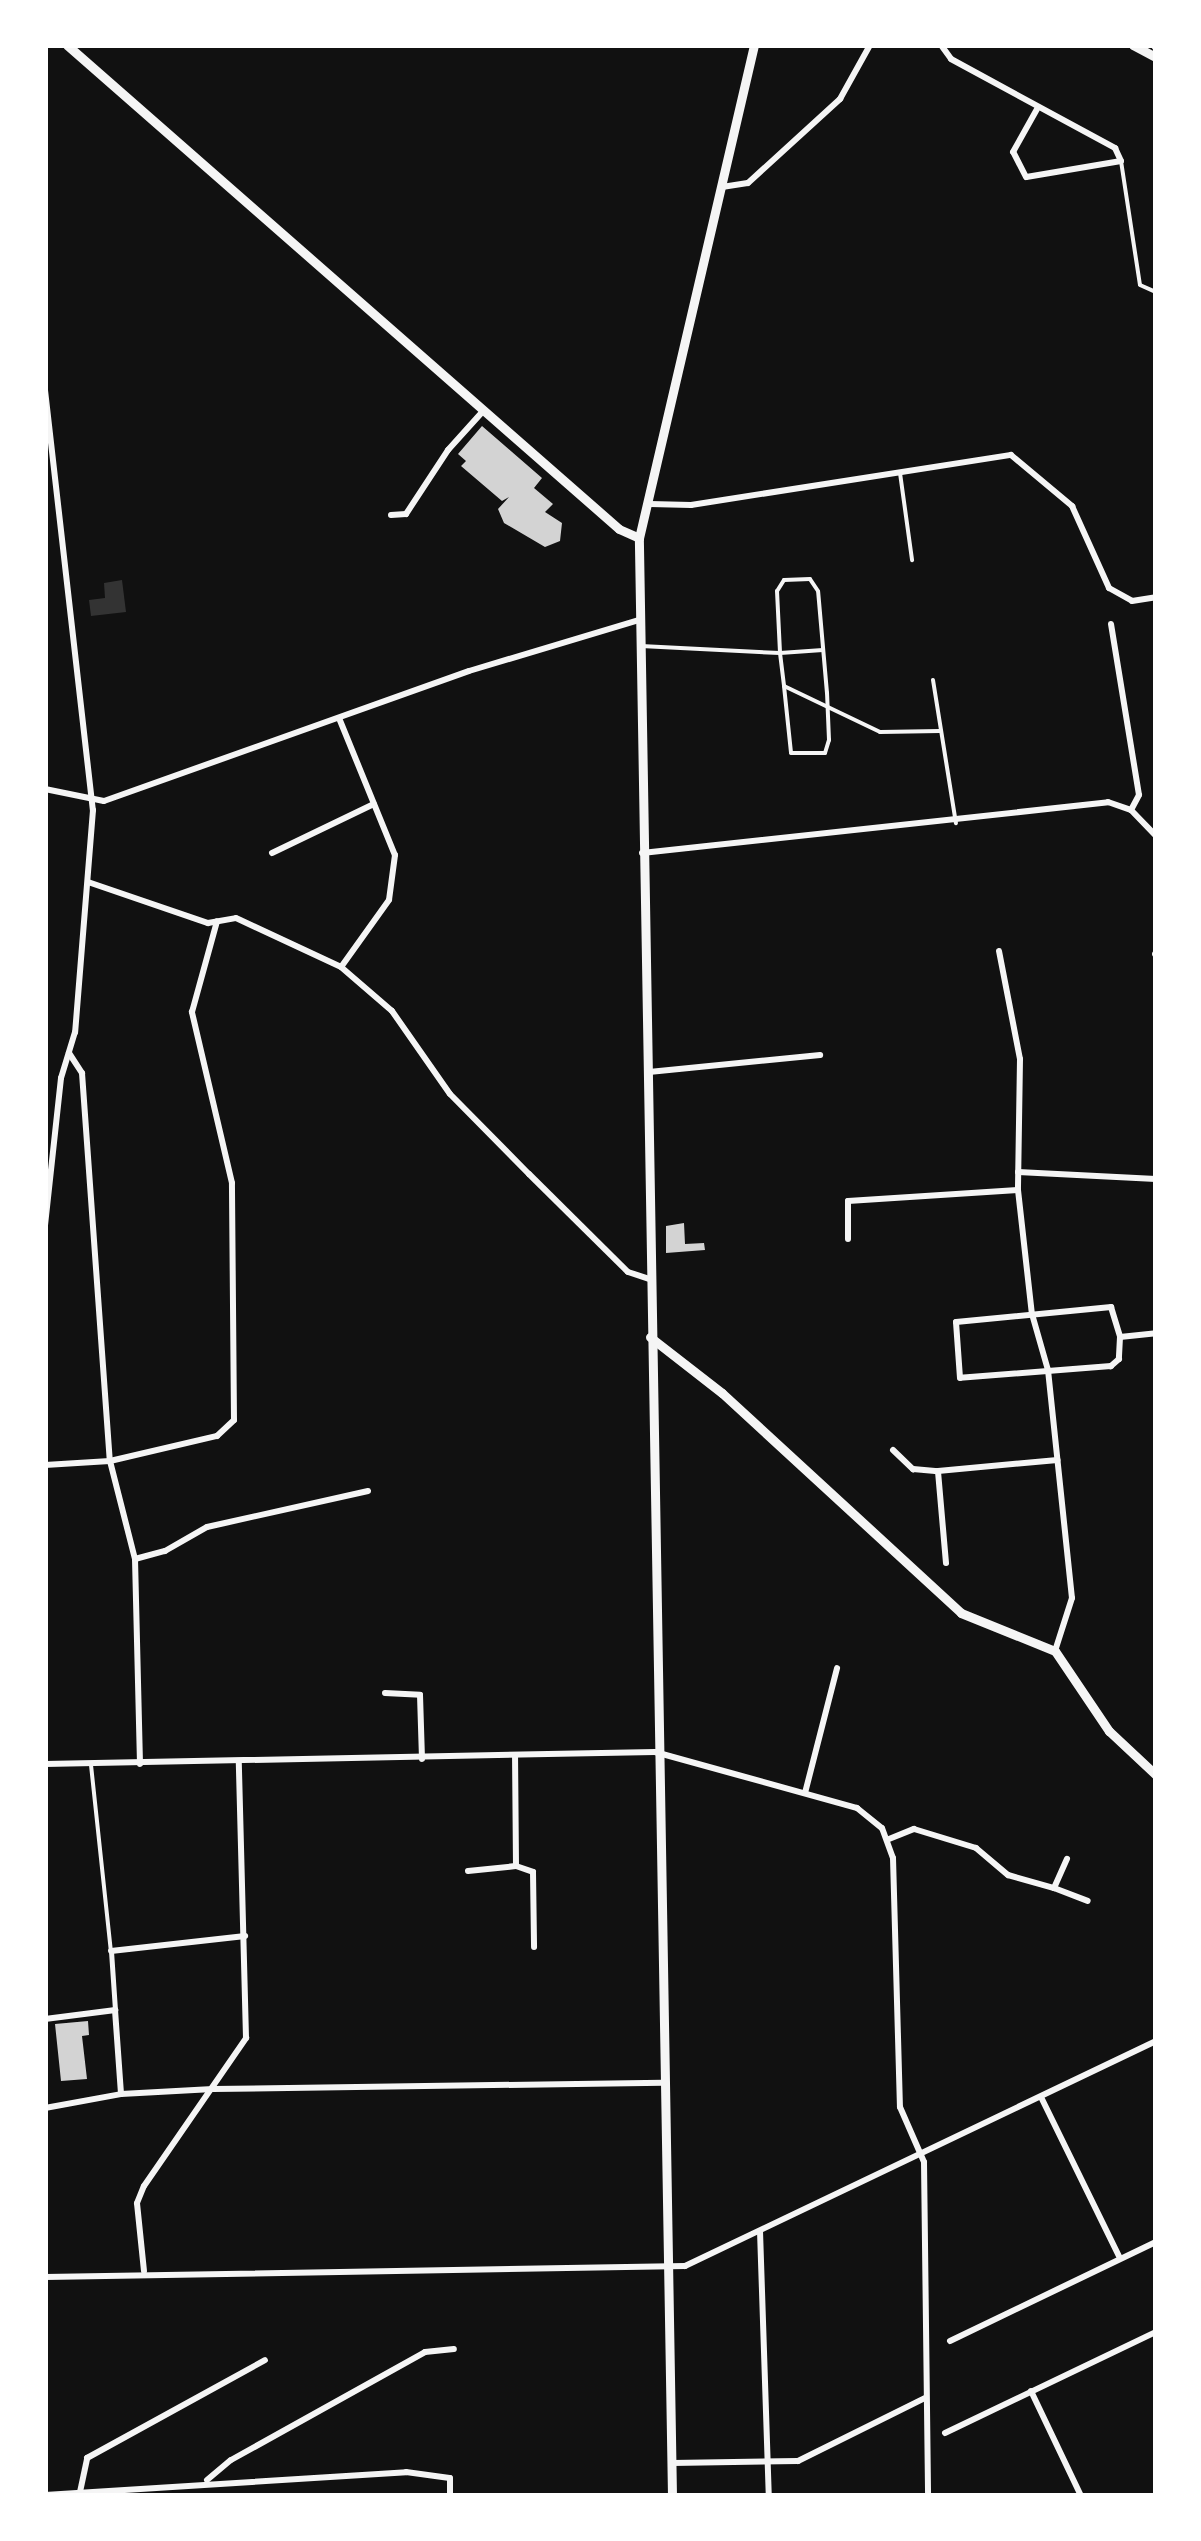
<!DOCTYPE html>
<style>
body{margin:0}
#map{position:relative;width:1201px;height:2541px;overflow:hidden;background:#111;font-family:"Fira Sans Condensed",sans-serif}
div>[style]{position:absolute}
.water>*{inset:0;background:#333}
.building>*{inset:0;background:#d3d3d3}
.service>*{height:4px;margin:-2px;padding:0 2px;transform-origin:2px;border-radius:2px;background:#f5f5f5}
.pedestrian>*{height:5px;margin:-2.5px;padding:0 2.5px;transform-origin:2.5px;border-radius:2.5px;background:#f5f5f5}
.minor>*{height:6px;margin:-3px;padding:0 3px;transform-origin:3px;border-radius:3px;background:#f5f5f5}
.tertiary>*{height:9px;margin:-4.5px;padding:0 4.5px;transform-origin:4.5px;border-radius:4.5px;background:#f5f5f5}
.secondary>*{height:9px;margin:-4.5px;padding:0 4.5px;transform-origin:4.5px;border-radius:4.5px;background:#f5f5f5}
span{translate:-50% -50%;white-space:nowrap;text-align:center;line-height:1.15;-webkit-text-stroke:9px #fff;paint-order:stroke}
.frame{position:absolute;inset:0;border:48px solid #fff;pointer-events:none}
</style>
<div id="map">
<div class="water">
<i style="clip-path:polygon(122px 580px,126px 612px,91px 616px,89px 600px,105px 598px,104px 583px)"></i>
</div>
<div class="building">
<i style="clip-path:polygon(482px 426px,542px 478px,534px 488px,553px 504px,545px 512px,562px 523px,560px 541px,545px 547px,504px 523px,498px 509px,509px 497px,502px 501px,461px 466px,466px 461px,458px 454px)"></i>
<i style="clip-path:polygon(684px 1223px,685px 1244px,704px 1243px,705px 1250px,666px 1253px,666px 1226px)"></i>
<i style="clip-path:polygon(88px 2021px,89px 2035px,82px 2036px,87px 2079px,61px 2081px,55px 2024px)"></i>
</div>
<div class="service">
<i style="left:1121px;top:161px;width:125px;rotate:81.3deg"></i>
<i style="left:1140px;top:285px;width:17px;rotate:24deg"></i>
<i style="left:900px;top:473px;width:88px;rotate:82.1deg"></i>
<i style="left:641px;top:646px;width:139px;rotate:2.9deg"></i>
<i style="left:780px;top:653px;width:33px;rotate:83deg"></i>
<i style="left:784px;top:686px;width:106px;rotate:25.6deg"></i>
<i style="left:880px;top:732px;width:60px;rotate:-1deg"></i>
<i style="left:933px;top:680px;width:145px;rotate:80.9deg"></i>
<i style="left:784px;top:686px;width:67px;rotate:84deg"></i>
<i style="left:791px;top:753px;width:34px"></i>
<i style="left:825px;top:753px;width:14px;rotate:-73deg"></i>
<i style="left:829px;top:740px;width:47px;rotate:-92.4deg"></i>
<i style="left:827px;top:693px;width:102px;rotate:-95deg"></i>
<i style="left:818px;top:591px;width:14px;rotate:-124deg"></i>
<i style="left:810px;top:579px;width:26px;rotate:178deg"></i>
<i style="left:784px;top:580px;width:13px;rotate:122deg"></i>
<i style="left:777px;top:591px;width:62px;rotate:87.2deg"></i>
<i style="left:780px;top:653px;width:43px;rotate:-4deg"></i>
<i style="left:91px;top:1765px;width:187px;rotate:83.9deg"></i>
</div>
<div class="pedestrian">
<i style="left:111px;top:1951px;width:59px;rotate:86.1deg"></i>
</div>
<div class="minor">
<i style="left:941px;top:45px;width:17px;rotate:54deg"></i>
<i style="left:951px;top:59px;width:187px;rotate:28.5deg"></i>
<i style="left:1115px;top:148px;width:14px;rotate:65deg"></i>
<i style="left:1121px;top:161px;width:96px;rotate:170.4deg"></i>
<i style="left:1026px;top:177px;width:28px;rotate:-117deg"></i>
<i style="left:1013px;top:152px;width:49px;rotate:-60.8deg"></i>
<i style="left:722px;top:187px;width:26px;rotate:-9deg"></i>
<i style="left:748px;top:183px;width:125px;rotate:-42.4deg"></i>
<i style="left:840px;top:99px;width:62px;rotate:-60.9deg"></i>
<i style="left:45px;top:390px;width:423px;rotate:83.5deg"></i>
<i style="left:93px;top:810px;width:223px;rotate:94.6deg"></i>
<i style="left:75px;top:1032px;width:48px;rotate:106.9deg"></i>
<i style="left:61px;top:1078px;width:148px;rotate:96.2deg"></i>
<i style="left:650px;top:504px;width:41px;rotate:1.4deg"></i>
<i style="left:691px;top:505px;width:324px;rotate:-8.9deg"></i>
<i style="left:1011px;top:455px;width:80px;rotate:39.9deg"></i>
<i style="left:1072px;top:506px;width:90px;rotate:65.7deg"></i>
<i style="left:1109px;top:588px;width:26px;rotate:29deg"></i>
<i style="left:1132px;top:601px;width:24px;rotate:-9deg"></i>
<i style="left:391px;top:515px;width:15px;rotate:-4deg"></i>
<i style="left:406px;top:514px;width:77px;rotate:-56.7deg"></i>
<i style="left:448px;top:450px;width:54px;rotate:-48deg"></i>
<i style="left:1111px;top:624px;width:173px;rotate:80.7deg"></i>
<i style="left:1139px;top:795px;width:17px;rotate:118deg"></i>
<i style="left:339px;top:718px;width:148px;rotate:67.8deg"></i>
<i style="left:395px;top:855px;width:45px;rotate:97.6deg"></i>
<i style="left:389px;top:900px;width:82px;rotate:125.6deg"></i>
<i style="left:45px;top:789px;width:60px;rotate:11.5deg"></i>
<i style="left:104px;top:801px;width:387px;rotate:-19.6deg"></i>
<i style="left:469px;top:671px;width:177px;rotate:-16.7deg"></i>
<i style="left:272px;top:853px;width:113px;rotate:-25.7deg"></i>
<i style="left:642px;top:853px;width:469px;rotate:-6.2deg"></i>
<i style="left:1108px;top:802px;width:24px;rotate:19deg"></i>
<i style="left:1131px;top:810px;width:36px;rotate:46deg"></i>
<i style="left:88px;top:882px;width:127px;rotate:18.9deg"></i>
<i style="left:208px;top:923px;width:28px;rotate:-10deg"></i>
<i style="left:236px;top:918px;width:116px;rotate:25deg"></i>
<i style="left:341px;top:967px;width:67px;rotate:40.8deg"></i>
<i style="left:392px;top:1011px;width:101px;rotate:55.1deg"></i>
<i style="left:450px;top:1094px;width:112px;rotate:45.4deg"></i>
<i style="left:529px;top:1174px;width:139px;rotate:44.7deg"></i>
<i style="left:628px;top:1272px;width:22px;rotate:18deg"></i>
<i style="left:999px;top:951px;width:110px;rotate:79deg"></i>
<i style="left:1020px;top:1059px;width:131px;rotate:90.9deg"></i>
<i style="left:1018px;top:1190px;width:125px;rotate:83.6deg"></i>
<i style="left:1032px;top:1314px;width:58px;rotate:74.1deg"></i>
<i style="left:1048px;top:1370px;width:229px;rotate:84deg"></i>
<i style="left:1072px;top:1598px;width:56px;rotate:107.8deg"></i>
<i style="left:1155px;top:954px;width:1px"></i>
<i style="left:69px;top:1053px;width:24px;rotate:57deg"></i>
<i style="left:82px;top:1073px;width:389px;rotate:85.9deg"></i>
<i style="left:110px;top:1461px;width:101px;rotate:75.7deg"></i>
<i style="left:135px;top:1559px;width:205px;rotate:88.6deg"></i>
<i style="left:649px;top:1072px;width:172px;rotate:-5.7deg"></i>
<i style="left:1018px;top:1172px;width:138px;rotate:2.9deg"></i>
<i style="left:848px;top:1239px;width:38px;rotate:-90deg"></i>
<i style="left:848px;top:1201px;width:170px;rotate:-3.7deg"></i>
<i style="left:1111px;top:1307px;width:31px;rotate:73deg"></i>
<i style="left:1120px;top:1337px;width:22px;rotate:93deg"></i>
<i style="left:1119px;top:1359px;width:11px;rotate:139deg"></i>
<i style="left:1111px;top:1366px;width:151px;rotate:175.5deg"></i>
<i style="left:960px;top:1378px;width:56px;rotate:-94.1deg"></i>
<i style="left:956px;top:1322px;width:156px;rotate:-5.5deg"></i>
<i style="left:1120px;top:1337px;width:36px;rotate:-6deg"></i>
<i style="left:893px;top:1450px;width:28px;rotate:44deg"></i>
<i style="left:913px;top:1469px;width:25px;rotate:5deg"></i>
<i style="left:45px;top:1465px;width:65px;rotate:-3.5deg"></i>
<i style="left:110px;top:1461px;width:110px;rotate:-13.2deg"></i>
<i style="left:217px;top:1436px;width:23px;rotate:-43deg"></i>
<i style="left:234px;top:1420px;width:237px;rotate:-90.5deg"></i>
<i style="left:232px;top:1183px;width:176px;rotate:-103.2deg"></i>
<i style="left:192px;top:1012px;width:94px;rotate:-74.6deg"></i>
<i style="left:135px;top:1559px;width:31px;rotate:-15deg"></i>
<i style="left:165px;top:1551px;width:48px;rotate:-29.7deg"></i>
<i style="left:207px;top:1527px;width:165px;rotate:-12.6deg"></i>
<i style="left:946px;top:1563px;width:92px;rotate:-95deg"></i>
<i style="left:938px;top:1471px;width:120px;rotate:-5.3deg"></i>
<i style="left:385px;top:1693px;width:35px;rotate:3deg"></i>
<i style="left:420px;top:1695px;width:64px;rotate:88.2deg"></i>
<i style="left:45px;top:1764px;width:610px;rotate:-1.13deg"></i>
<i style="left:655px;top:1752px;width:210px;rotate:15.5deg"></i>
<i style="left:857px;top:1808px;width:32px;rotate:39deg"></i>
<i style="left:882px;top:1828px;width:32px;rotate:70deg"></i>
<i style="left:893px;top:1858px;width:249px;rotate:88.4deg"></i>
<i style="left:900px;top:2107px;width:60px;rotate:66.4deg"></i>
<i style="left:924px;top:2162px;width:334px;rotate:89.3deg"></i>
<i style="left:805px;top:1793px;width:129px;rotate:-75.6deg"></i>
<i style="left:889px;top:1839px;width:27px;rotate:-22deg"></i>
<i style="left:914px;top:1829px;width:65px;rotate:17deg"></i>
<i style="left:976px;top:1848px;width:42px;rotate:40.2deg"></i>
<i style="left:1008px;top:1875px;width:48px;rotate:15.8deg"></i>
<i style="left:1054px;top:1888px;width:32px;rotate:-66deg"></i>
<i style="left:516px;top:1866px;width:18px;rotate:19deg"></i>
<i style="left:533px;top:1872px;width:75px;rotate:89.2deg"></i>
<i style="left:468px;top:1871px;width:48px;rotate:-5.9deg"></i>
<i style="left:516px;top:1866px;width:110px;rotate:-90.5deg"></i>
<i style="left:1054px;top:1888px;width:36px;rotate:21deg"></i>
<i style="left:111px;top:1951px;width:135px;rotate:-6.4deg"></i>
<i style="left:45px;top:2019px;width:71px;rotate:-7.3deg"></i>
<i style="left:115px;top:2010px;width:84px;rotate:85.9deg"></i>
<i style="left:1041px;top:2097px;width:179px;rotate:63.9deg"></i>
<i style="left:45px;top:2108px;width:77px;rotate:-10.4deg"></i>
<i style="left:121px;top:2094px;width:92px;rotate:-3.1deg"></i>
<i style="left:213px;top:2089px;width:450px;rotate:-0.8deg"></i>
<i style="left:760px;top:2231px;width:265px;rotate:88.1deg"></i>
<i style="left:144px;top:2271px;width:68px;rotate:-95.9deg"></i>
<i style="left:137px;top:2203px;width:18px;rotate:-68deg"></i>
<i style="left:144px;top:2186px;width:180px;rotate:-55.4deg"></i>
<i style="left:246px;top:2038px;width:275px;rotate:-91.5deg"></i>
<i style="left:45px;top:2277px;width:640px;rotate:-0.98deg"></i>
<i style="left:685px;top:2266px;width:522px;rotate:-25.53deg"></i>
<i style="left:950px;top:2341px;width:229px;rotate:-25.7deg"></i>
<i style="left:1031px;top:2391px;width:116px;rotate:64.5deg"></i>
<i style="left:945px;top:2433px;width:234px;rotate:-25.6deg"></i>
<i style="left:672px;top:2463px;width:126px;rotate:-0.9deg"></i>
<i style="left:798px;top:2461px;width:142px;rotate:-26.4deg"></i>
<i style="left:207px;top:2480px;width:31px;rotate:-40deg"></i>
<i style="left:231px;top:2460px;width:222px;rotate:-29.1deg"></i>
<i style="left:425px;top:2352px;width:29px;rotate:-6deg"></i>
<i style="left:80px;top:2492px;width:35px;rotate:-78deg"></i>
<i style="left:87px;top:2458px;width:203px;rotate:-28.8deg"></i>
<i style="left:45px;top:2495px;width:362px;rotate:-3.6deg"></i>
<i style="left:406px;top:2472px;width:44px;rotate:7.8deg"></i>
<i style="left:450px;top:2478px;width:18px;rotate:90deg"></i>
</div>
<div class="tertiary">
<i style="left:67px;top:45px;width:734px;rotate:41.24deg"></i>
<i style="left:619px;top:529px;width:22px;rotate:24deg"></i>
<i style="left:650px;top:1337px;width:91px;rotate:37.9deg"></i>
<i style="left:722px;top:1393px;width:325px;rotate:42.6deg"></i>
<i style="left:961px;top:1613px;width:101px;rotate:22deg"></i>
<i style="left:1055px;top:1651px;width:97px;rotate:56deg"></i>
<i style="left:1109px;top:1731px;width:64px;rotate:43.1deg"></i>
</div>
<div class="secondary">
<i style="left:1133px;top:45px;width:26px;rotate:28deg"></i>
<i style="left:1155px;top:45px;width:1px;rotate:45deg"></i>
<i style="left:672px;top:2496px;width:1958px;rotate:-90.97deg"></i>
<i style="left:639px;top:538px;width:506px;rotate:-76.87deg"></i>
</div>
<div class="frame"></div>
</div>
